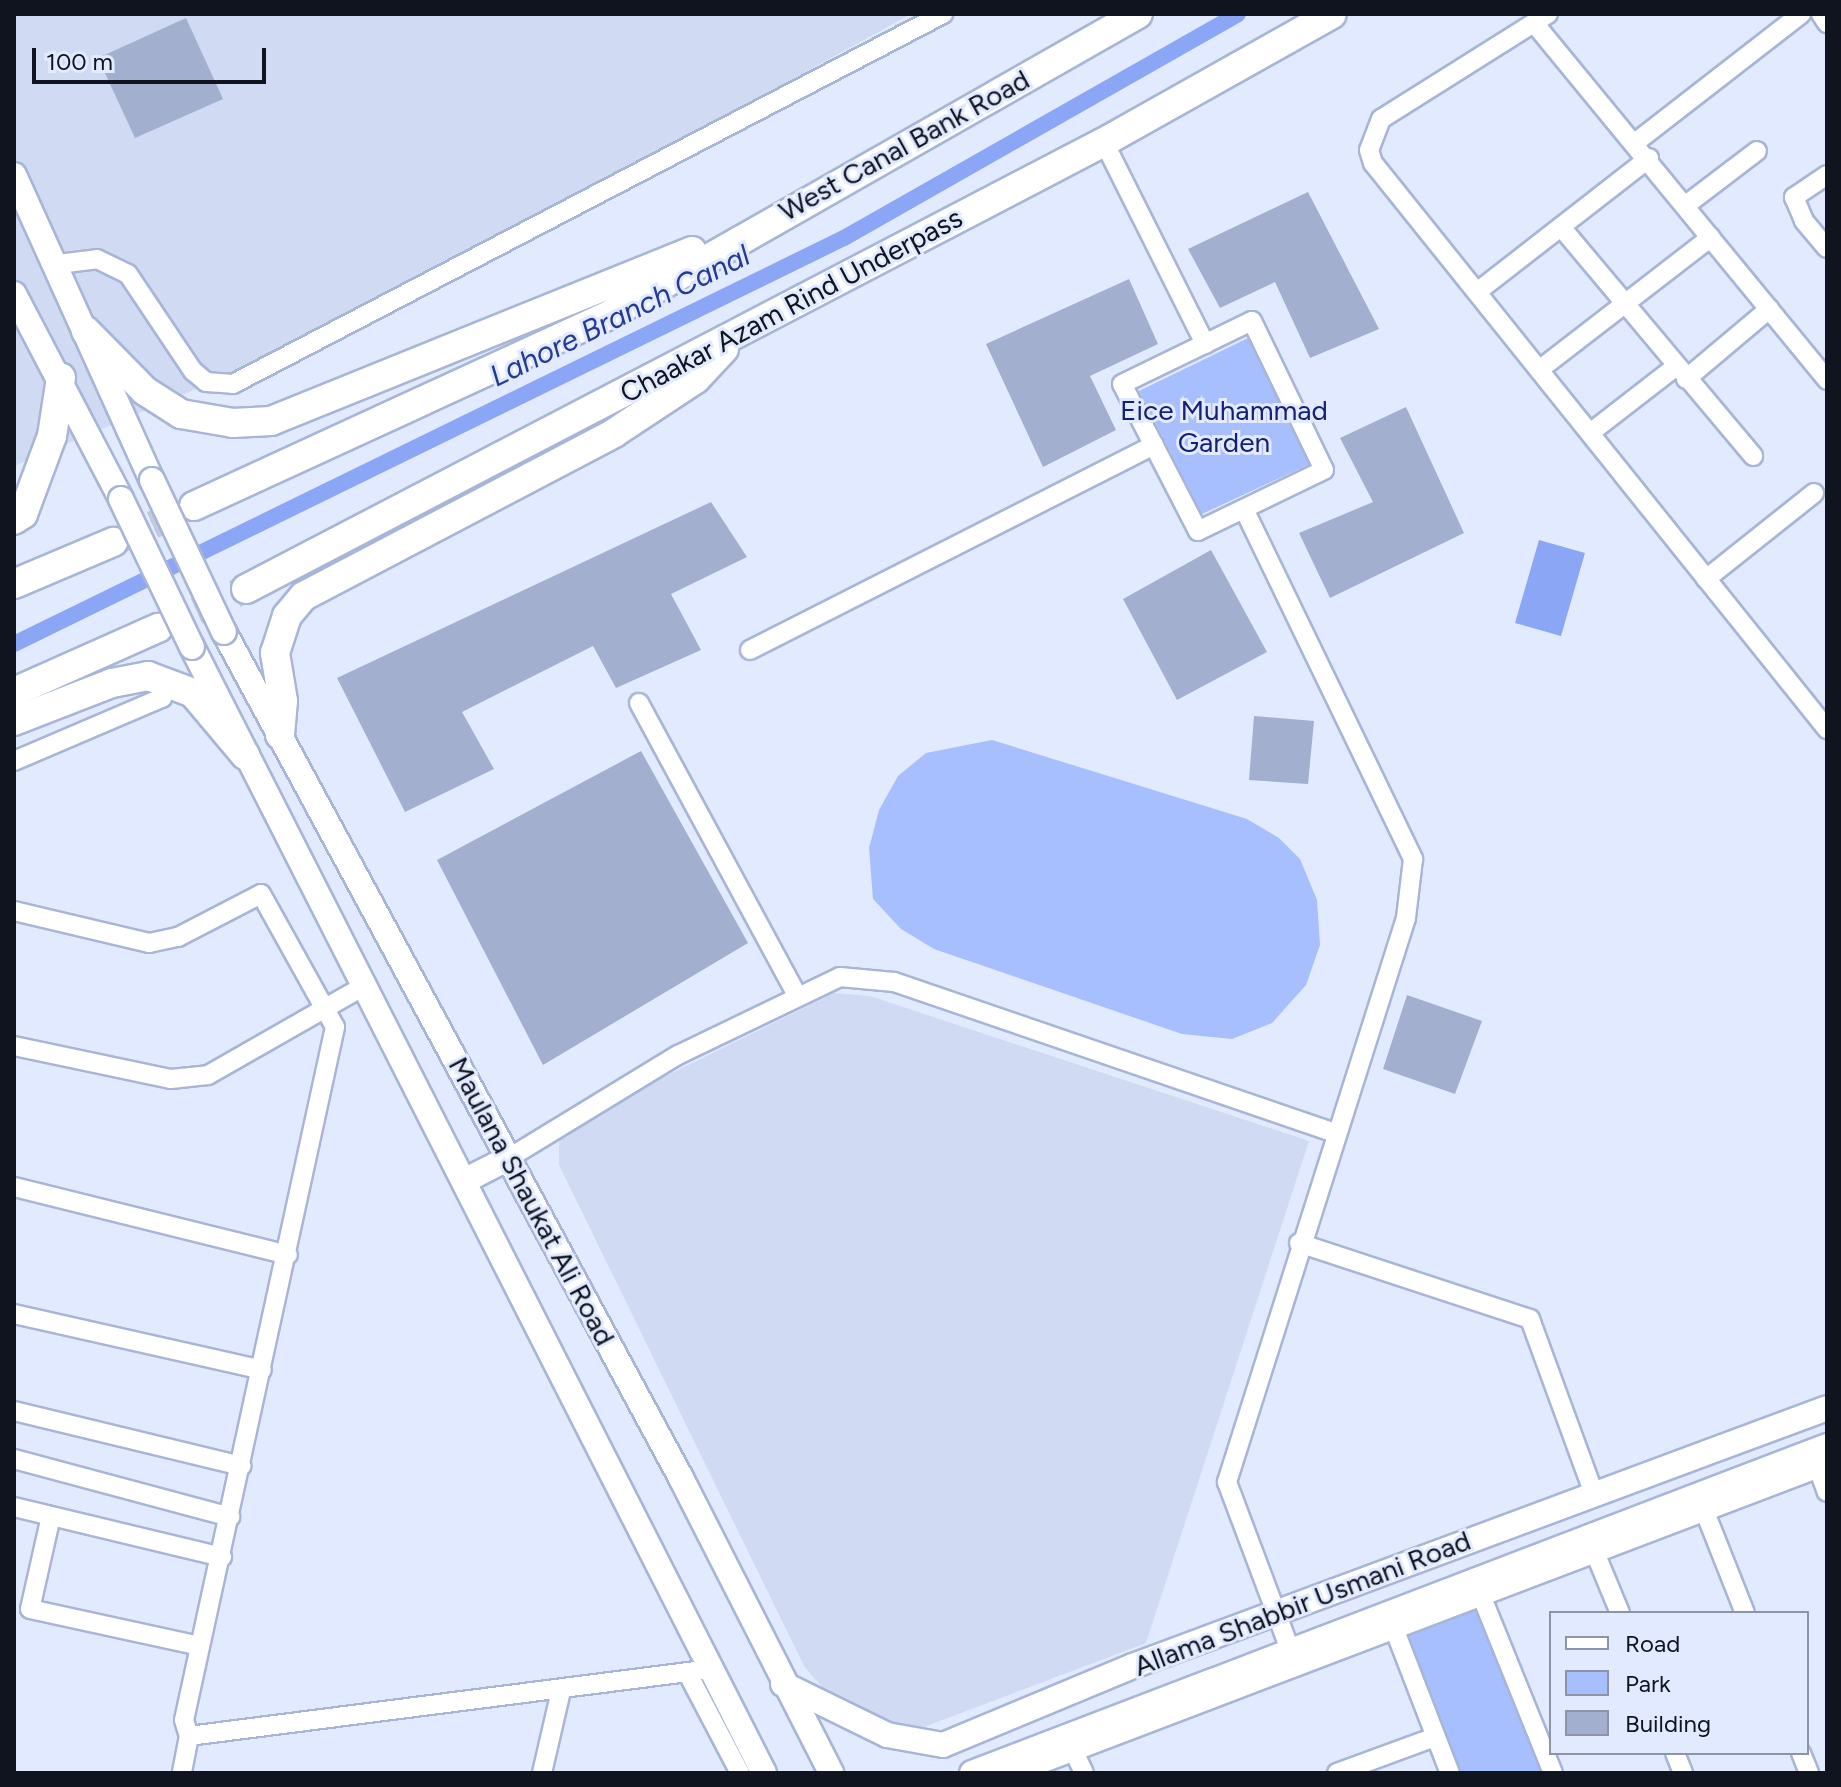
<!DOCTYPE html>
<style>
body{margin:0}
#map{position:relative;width:1841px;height:1787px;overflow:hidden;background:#e2eaff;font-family:Figtree,sans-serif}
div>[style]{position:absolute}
.built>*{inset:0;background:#d0daf2}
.green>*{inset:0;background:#a7bfff}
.water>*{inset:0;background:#8aa6f5}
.canal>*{height:16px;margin:-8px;padding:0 8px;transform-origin:8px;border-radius:8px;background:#8aa6f5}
.building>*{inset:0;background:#a2afcf}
.highway-tunnel>*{height:28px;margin-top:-14px;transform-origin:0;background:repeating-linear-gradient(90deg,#c2cadd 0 28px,transparent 0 42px)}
.roads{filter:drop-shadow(2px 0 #a8b5d6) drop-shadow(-2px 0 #a8b5d6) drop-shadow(0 2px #a8b5d6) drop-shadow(0 -2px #a8b5d6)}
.minor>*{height:18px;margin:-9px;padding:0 9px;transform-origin:9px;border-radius:9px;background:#fff}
.major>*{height:24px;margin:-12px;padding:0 12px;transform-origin:12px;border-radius:12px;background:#fff}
.highway>*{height:28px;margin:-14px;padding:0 14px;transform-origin:14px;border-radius:14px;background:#fff}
.bridges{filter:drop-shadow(2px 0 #a8b5d6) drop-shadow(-2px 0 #a8b5d6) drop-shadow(0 2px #a8b5d6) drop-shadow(0 -2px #a8b5d6)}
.major-bridge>*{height:24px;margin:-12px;padding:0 12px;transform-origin:12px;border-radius:12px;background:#fff}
span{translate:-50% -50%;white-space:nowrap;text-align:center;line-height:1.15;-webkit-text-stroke:6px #e2eaff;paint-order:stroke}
.street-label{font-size:28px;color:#10141f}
.park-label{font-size:28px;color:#131f78}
.water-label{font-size:30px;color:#253a93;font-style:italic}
.frame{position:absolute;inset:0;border:16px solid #10141f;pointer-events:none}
.legend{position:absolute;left:1549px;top:1611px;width:260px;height:144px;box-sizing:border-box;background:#e2eaff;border:2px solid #8e94a5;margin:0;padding:10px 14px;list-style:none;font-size:24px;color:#10141f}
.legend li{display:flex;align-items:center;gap:16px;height:40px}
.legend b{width:40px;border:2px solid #8e94a5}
.scale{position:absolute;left:32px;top:48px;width:234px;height:36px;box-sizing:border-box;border:4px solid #10141f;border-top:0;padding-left:10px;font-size:24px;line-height:28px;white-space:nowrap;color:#10141f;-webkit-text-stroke:6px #e2eaff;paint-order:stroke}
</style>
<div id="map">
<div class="built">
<i style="clip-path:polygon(14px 14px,911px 14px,507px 236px,220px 379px,14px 466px)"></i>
<i style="clip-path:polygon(834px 993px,870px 996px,1309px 1141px,1146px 1643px,916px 1730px,871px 1717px,829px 1695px,804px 1666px,559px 1165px,559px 1141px,575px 1121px)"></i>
</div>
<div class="green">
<i style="clip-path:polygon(1248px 338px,1310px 464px,1202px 514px,1139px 391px)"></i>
<i style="clip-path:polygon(992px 740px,1247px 819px,1279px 838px,1300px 859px,1317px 900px,1320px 945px,1306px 985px,1272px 1023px,1232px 1039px,1182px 1034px,934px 949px,901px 929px,873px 899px,869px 848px,879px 810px,898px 776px,926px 753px)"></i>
<i style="clip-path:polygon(1483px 1607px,1548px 1773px,1457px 1773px,1404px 1636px)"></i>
</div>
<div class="water">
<i style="clip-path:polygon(1539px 540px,1585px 553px,1561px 636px,1515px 623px)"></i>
</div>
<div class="canal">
<i style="left:14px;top:644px;width:924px;rotate:-26.07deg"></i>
<i style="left:844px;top:238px;width:453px;rotate:-29.6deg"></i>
</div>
<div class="building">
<i style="clip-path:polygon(186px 18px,223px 99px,135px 138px,98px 58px)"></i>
<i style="clip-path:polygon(1308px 192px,1379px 329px,1310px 358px,1275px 282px,1220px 308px,1188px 249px)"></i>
<i style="clip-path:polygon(1129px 279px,1158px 344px,1090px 376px,1116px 430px,1043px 467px,986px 344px)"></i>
<i style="clip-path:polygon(1406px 407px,1464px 533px,1330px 598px,1299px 533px,1373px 502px,1340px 438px)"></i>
<i style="clip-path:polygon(711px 502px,747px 557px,671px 594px,701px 650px,616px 688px,593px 646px,462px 712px,494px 769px,405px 812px,337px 678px)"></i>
<i style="clip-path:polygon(1211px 550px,1267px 652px,1177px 700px,1123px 599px)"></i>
<i style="clip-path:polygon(1254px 716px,1314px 721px,1308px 784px,1249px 780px)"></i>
<i style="clip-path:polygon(641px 751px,748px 943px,543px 1065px,437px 860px)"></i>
<i style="clip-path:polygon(1407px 995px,1482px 1021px,1455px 1094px,1383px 1069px)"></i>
</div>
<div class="highway-tunnel">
<i style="left:114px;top:542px;width:86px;rotate:-23.9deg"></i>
<i style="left:158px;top:628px;width:96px;rotate:-23.9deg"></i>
</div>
<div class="roads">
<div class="minor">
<i style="left:1548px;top:14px;width:197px;rotate:147.8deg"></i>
<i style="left:1381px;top:119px;width:33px;rotate:111deg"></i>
<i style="left:1369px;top:150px;width:14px;rotate:73deg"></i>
<i style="left:1373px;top:163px;width:726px;rotate:51.27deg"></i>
<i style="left:1821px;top:14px;width:11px;rotate:56deg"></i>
<i style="left:1534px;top:23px;width:462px;rotate:50.6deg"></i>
<i style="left:1104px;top:142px;width:226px;rotate:63.4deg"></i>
<i style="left:1636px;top:142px;width:209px;rotate:-37.8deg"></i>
<i style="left:1827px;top:175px;width:40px;rotate:146deg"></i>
<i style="left:1794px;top:197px;width:26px;rotate:67deg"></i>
<i style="left:1804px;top:221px;width:35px;rotate:50deg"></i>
<i style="left:1686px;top:205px;width:89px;rotate:-37.3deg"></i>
<i style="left:1561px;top:227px;width:299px;rotate:50deg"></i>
<i style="left:58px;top:264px;width:39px;rotate:-7deg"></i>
<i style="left:97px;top:259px;width:34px;rotate:26deg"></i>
<i style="left:128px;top:274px;width:117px;rotate:56.2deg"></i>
<i style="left:193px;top:371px;width:17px;rotate:40deg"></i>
<i style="left:206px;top:382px;width:27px;rotate:4deg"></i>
<i style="left:233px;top:384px;width:801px;rotate:-27.53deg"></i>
<i style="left:1477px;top:292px;width:218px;rotate:-37.9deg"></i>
<i style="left:1252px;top:321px;width:165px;rotate:64.2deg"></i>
<i style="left:1324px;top:470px;width:140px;rotate:154.2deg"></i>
<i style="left:1198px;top:531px;width:165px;rotate:-117.3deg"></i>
<i style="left:1122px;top:384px;width:144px;rotate:-25.9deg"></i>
<i style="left:1539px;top:370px;width:217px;rotate:-37.7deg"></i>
<i style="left:1686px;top:379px;width:109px;rotate:-40.1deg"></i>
<i style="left:1590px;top:433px;width:108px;rotate:-37.8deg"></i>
<i style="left:1244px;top:509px;width:389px;rotate:64.2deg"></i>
<i style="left:1413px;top:859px;width:59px;rotate:96.8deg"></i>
<i style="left:1406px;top:918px;width:592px;rotate:107.61deg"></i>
<i style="left:1227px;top:1482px;width:179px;rotate:69.4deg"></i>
<i style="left:1706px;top:579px;width:138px;rotate:-38.5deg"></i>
<i style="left:750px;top:650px;width:453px;rotate:-26.9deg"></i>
<i style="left:639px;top:703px;width:334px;rotate:61.6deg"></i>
<i style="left:14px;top:761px;width:161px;rotate:-23.1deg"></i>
<i style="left:162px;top:698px;width:19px;rotate:-81deg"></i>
<i style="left:14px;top:911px;width:139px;rotate:13.3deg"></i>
<i style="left:149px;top:943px;width:30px;rotate:-12deg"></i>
<i style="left:178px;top:937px;width:93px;rotate:-27.4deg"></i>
<i style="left:261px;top:894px;width:152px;rotate:60.9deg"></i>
<i style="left:335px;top:1027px;width:709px;rotate:102.29deg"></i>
<i style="left:184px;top:1720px;width:17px;rotate:73deg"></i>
<i style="left:189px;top:1736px;width:38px;rotate:101deg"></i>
<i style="left:14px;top:1046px;width:160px;rotate:11.9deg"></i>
<i style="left:171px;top:1079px;width:37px;rotate:-6deg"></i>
<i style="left:208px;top:1075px;width:182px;rotate:-29.7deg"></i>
<i style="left:509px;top:1158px;width:198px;rotate:-31.4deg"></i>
<i style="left:678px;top:1055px;width:180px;rotate:-25.7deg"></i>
<i style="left:840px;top:977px;width:54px;rotate:5.3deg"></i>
<i style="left:894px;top:982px;width:465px;rotate:18.9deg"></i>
<i style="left:14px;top:1187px;width:282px;rotate:13.9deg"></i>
<i style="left:1299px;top:1243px;width:243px;rotate:18.2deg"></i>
<i style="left:1530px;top:1319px;width:186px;rotate:69.9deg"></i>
<i style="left:14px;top:1314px;width:254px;rotate:12.7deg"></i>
<i style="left:14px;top:1411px;width:234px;rotate:13.6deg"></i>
<i style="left:1814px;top:1457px;width:37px;rotate:70deg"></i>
<i style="left:14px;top:1459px;width:224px;rotate:15deg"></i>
<i style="left:1701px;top:1502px;width:119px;rotate:68.4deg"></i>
<i style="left:14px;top:1507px;width:214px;rotate:13.5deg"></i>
<i style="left:51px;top:1516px;width:95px;rotate:102.7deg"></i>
<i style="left:30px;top:1609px;width:174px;rotate:12.3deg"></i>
<i style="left:1591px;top:1543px;width:76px;rotate:67.5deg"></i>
<i style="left:1479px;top:1590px;width:197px;rotate:68deg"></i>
<i style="left:1392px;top:1623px;width:161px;rotate:68.9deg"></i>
<i style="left:688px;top:1674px;width:112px;rotate:62.3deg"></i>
<i style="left:189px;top:1736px;width:526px;rotate:-7.31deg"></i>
<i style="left:1070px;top:1743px;width:33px;rotate:65deg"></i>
<i style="left:1675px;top:1753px;width:22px;rotate:68deg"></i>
<i style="left:1801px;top:1753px;width:22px;rotate:68deg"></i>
<i style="left:542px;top:1773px;width:84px;rotate:-77deg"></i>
<i style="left:1017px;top:1773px;width:867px;rotate:-20.82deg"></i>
<i style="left:1337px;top:1773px;width:104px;rotate:-20.2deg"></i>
</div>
<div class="major">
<i style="left:14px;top:175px;width:335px;rotate:65.7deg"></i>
<i style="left:14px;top:294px;width:231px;rotate:62.4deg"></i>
<i style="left:224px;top:632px;width:962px;rotate:61.62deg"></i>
<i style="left:681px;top:1478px;width:331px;rotate:63deg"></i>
<i style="left:192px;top:647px;width:1263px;rotate:63.07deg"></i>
<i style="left:466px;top:1180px;width:48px;rotate:-27.1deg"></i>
<i style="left:783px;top:1684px;width:116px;rotate:26.1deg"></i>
<i style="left:887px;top:1735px;width:57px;rotate:10.1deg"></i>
<i style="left:943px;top:1745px;width:206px;rotate:-22.6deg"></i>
<i style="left:1133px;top:1666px;width:740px;rotate:-20.39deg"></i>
<i style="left:972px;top:1773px;width:915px;rotate:-20.93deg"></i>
</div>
<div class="highway">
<i style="left:86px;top:331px;width:84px;rotate:45.5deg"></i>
<i style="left:145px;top:391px;width:43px;rotate:32.6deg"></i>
<i style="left:181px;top:414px;width:53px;rotate:9.8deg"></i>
<i style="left:233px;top:423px;width:38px;rotate:-3deg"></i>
<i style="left:271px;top:421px;width:454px;rotate:-22deg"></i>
<i style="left:194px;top:506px;width:461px;rotate:-24.7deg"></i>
<i style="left:613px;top:313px;width:604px;rotate:-29.66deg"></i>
<i style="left:14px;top:520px;width:11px;rotate:-34deg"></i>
<i style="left:23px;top:514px;width:83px;rotate:-69.6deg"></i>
<i style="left:52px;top:436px;width:59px;rotate:-81.2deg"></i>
<i style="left:14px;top:584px;width:108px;rotate:-23deg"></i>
<i style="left:246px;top:589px;width:967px;rotate:-27.52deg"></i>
<i style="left:1104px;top:142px;width:261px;rotate:-29.3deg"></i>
<i style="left:14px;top:692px;width:158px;rotate:-24deg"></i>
<i style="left:14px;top:721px;width:105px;rotate:-21.2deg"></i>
<i style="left:112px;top:683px;width:37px;rotate:-11deg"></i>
<i style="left:148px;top:676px;width:48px;rotate:20.7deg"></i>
<i style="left:193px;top:693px;width:81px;rotate:50deg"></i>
<i style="left:280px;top:735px;width:34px;rotate:-85deg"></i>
<i style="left:283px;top:701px;width:49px;rotate:-99.5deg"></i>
<i style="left:275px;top:653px;width:39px;rotate:-72deg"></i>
<i style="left:287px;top:616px;width:26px;rotate:-50deg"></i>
<i style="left:304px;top:596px;width:350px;rotate:-27.7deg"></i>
<i style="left:614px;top:433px;width:98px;rotate:-33.4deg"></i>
<i style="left:696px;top:379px;width:41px;rotate:-47deg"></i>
</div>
</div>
<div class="bridges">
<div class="major-bridge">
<i style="left:152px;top:480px;width:168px;rotate:64.7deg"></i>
<i style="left:121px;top:499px;width:164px;rotate:64.4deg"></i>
</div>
</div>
<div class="street-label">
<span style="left:904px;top:145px;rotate:-29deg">West Canal Bank Road</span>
<span style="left:791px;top:305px;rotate:-28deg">Chaakar Azam Rind Underpass</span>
<span style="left:532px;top:1201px;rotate:62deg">Maulana Shaukat Ali Road</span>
<span style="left:1302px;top:1603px;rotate:-21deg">Allama Shabbir Usmani Road</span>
</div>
<div class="park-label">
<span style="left:1224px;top:426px">Eice Muhammad<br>Garden</span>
</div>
<div class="water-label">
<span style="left:620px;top:316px;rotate:-26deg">Lahore Branch Canal</span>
</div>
<div class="frame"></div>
<ul class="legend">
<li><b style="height:10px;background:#fff"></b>Road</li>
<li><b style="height:22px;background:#a7bfff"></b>Park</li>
<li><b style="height:22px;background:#a2afcf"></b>Building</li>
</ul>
<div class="scale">100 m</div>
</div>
